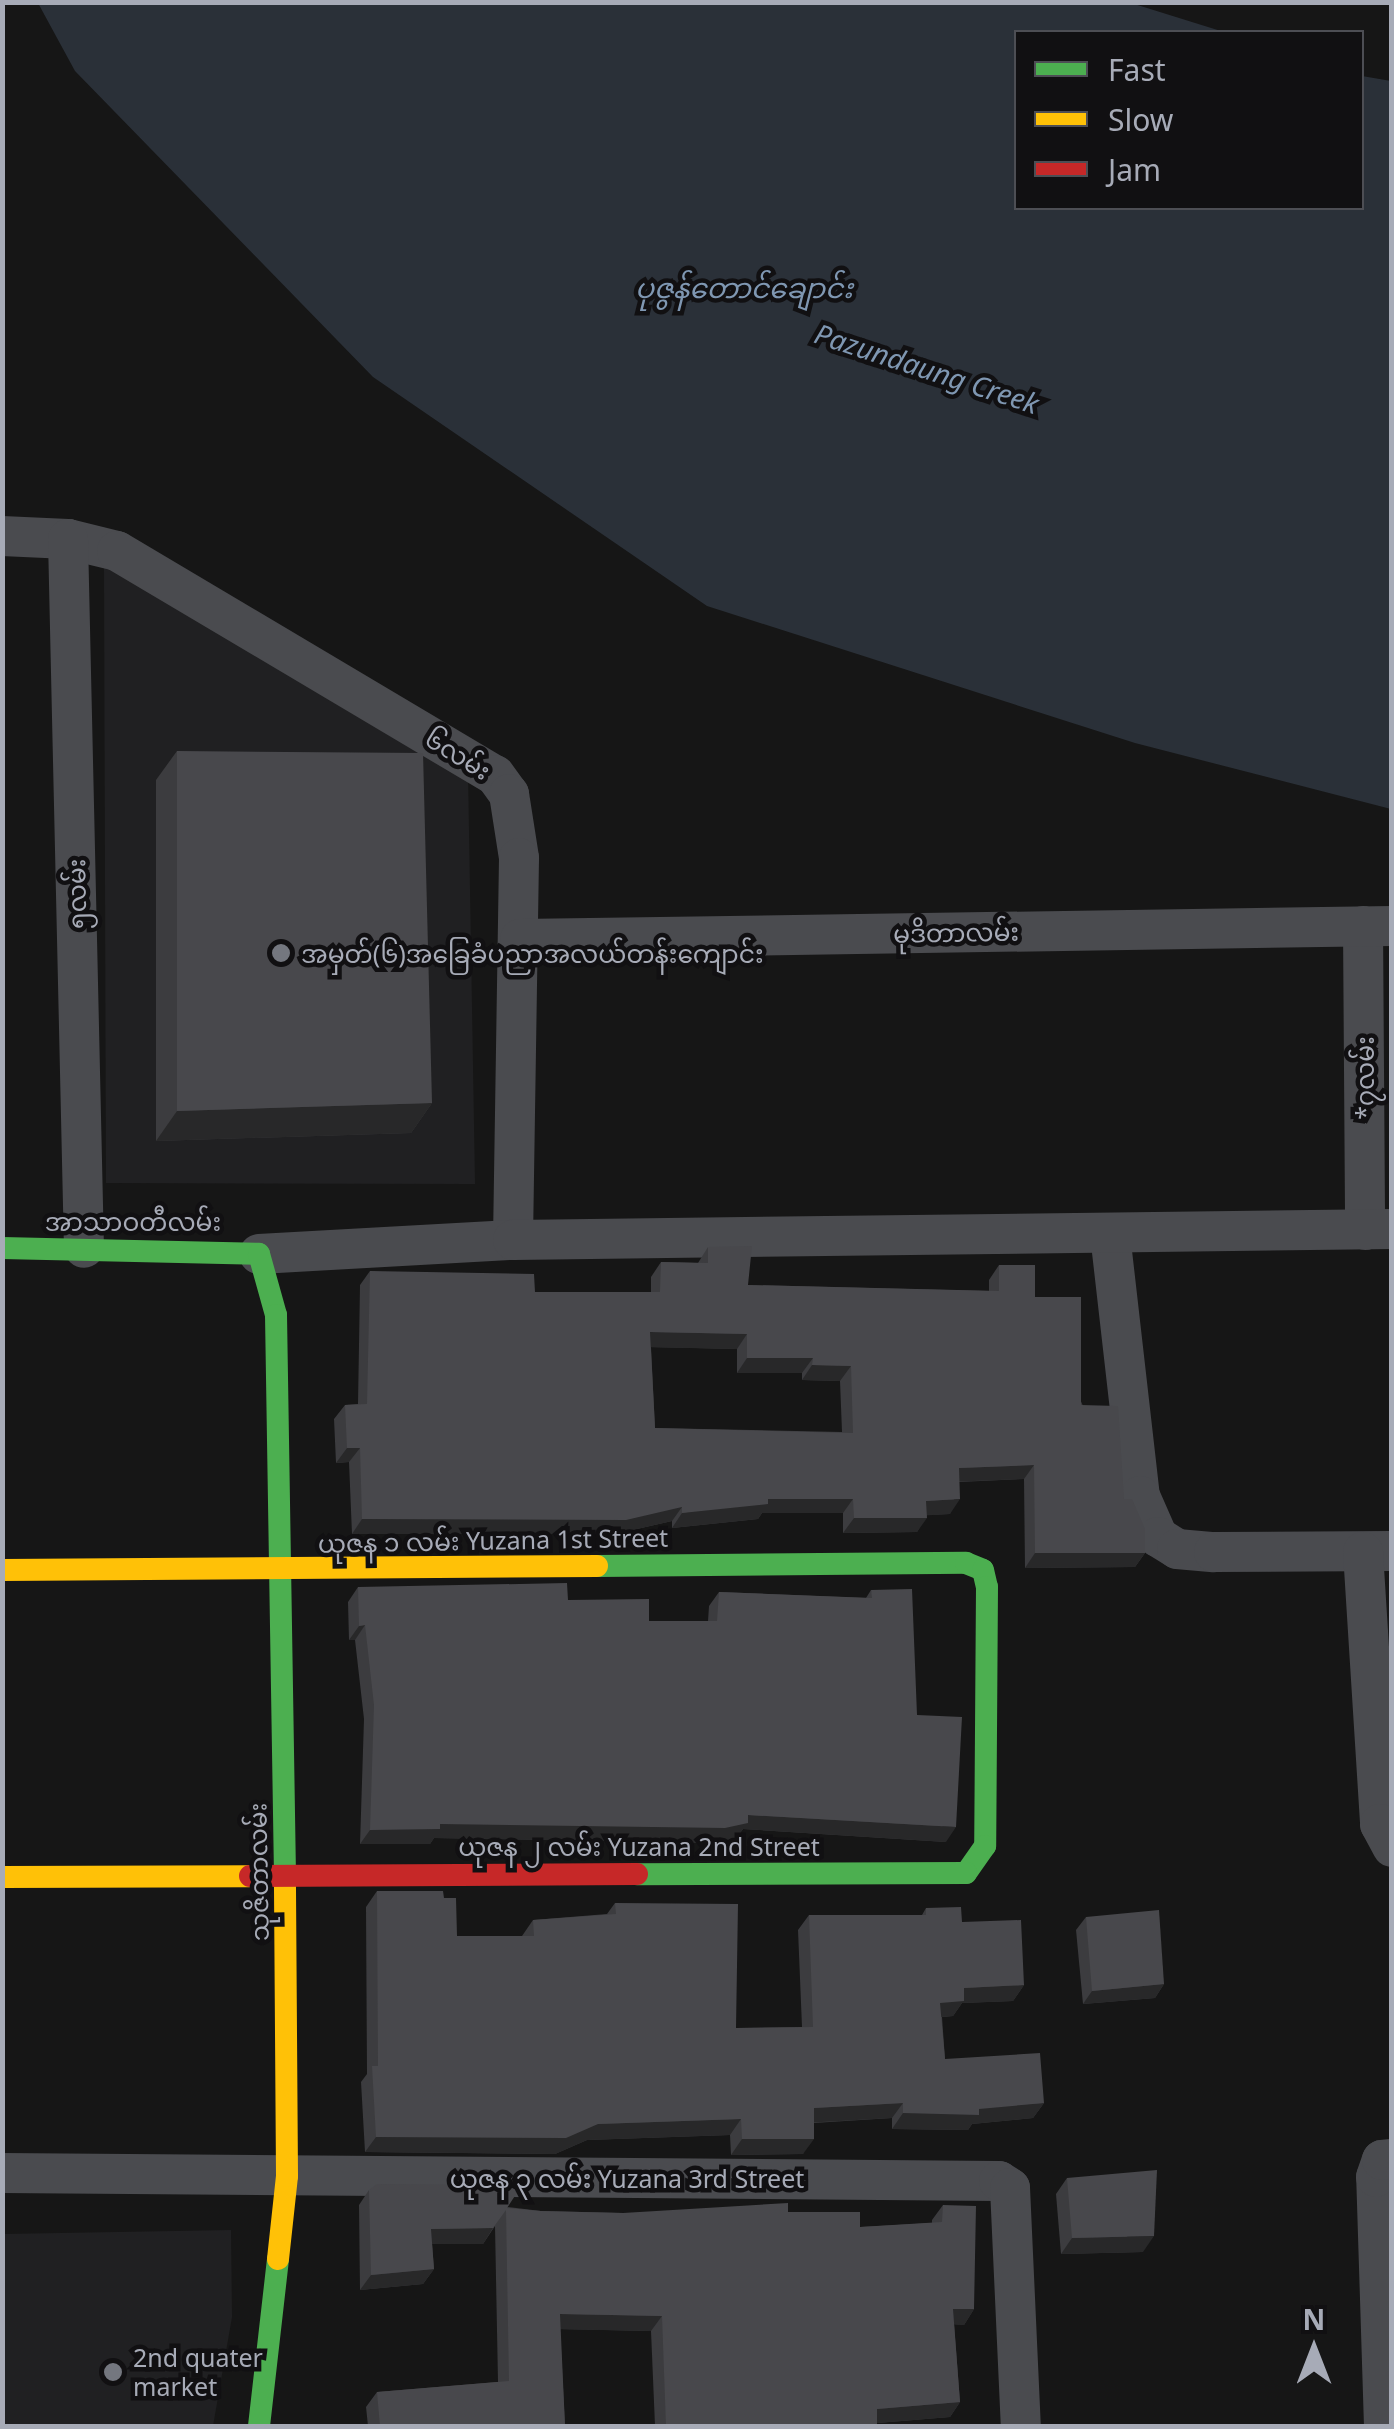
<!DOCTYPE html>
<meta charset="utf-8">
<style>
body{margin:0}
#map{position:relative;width:1394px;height:2429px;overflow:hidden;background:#161616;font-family:"Noto Sans","Noto Sans Myanmar",sans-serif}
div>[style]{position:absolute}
.built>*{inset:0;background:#202022}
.water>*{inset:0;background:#2a3038}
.street>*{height:40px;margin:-20px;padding:0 20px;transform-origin:20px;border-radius:20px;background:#4a4b4f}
.fast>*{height:22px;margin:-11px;padding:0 11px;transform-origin:11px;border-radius:11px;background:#4caf50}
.slow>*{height:22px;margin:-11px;padding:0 11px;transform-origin:11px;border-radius:11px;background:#ffc107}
.jam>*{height:22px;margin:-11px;padding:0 11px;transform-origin:11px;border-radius:11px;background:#c62828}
.wall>*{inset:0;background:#3c3c3f}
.shaded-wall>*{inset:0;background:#282829}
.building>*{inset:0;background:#48484c}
.dots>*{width:28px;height:28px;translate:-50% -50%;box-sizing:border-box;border:5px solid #111012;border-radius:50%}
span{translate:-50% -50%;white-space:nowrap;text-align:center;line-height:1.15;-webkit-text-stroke:9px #111012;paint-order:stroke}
.street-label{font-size:25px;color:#a7abb7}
.poi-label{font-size:25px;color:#a7abb7}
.left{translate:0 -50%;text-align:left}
.water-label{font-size:28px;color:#7f97b2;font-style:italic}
.frame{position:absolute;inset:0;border:5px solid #a7abb7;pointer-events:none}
.legend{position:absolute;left:1014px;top:30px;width:350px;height:180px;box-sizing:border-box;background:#111012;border:2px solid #4d4e54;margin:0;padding:12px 18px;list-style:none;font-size:30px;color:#a7abb7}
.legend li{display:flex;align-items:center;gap:20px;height:50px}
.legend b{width:50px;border:2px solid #4d4e54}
.north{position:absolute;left:1264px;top:2299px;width:100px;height:100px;-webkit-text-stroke:8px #111012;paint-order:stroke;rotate:0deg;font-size:28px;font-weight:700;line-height:40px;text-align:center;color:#a7abb7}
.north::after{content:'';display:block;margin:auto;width:35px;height:45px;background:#a7abb7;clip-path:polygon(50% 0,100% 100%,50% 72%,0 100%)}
</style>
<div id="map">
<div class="built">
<i style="clip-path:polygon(104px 563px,468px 773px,475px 1184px,106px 1183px)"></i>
<i style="clip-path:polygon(231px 2230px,232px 2317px,213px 2426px,3px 2426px,3px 2234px)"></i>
</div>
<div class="water">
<i style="clip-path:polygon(1131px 3px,1224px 32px,1016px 32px,1016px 208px,1362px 208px,1362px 76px,1391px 81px,1391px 809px,1135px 743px,707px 606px,373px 377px,75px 71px,38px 3px)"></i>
</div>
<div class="street">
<i style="left:2px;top:536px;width:66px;rotate:2.6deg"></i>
<i style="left:68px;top:539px;width:50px;rotate:13.8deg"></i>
<i style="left:117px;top:551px;width:439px;rotate:30.7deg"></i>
<i style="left:495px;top:775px;width:24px;rotate:54deg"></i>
<i style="left:509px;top:794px;width:65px;rotate:81.1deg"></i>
<i style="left:519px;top:858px;width:382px;rotate:90.9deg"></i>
<i style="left:68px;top:539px;width:709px;rotate:88.71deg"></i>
<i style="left:1363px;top:926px;width:304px;rotate:89.6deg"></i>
<i style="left:520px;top:939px;width:872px;rotate:-0.85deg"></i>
<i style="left:1110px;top:1234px;width:264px;rotate:83.5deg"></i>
<i style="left:1140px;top:1496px;width:45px;rotate:66.3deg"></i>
<i style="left:1158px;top:1537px;width:22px;rotate:32deg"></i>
<i style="left:1177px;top:1549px;width:37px;rotate:5deg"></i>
<i style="left:1214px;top:1552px;width:178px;rotate:-0.3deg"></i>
<i style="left:259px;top:1254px;width:254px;rotate:-3.2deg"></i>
<i style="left:513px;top:1240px;width:879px;rotate:-0.72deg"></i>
<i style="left:1363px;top:1552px;width:273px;rotate:86.4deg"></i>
<i style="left:1380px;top:1824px;width:26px;rotate:62deg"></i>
<i style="left:2px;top:2173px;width:997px;rotate:0.46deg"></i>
<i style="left:999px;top:2181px;width:13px;rotate:32deg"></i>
<i style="left:1010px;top:2188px;width:238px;rotate:87.4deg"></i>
<i style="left:1384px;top:2426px;width:249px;rotate:-91.8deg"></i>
<i style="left:1376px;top:2177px;width:18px;rotate:-71deg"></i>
<i style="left:1382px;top:2160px;width:10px;rotate:-6deg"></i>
</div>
<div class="fast">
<i style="left:2px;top:1248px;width:257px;rotate:1.3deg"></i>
<i style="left:259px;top:1254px;width:63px;rotate:74.4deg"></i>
<i style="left:276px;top:1315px;width:562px;rotate:89.08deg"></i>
<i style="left:597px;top:1566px;width:369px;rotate:-0.5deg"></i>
<i style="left:966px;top:1563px;width:18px;rotate:22deg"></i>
<i style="left:983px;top:1570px;width:17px;rotate:77deg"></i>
<i style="left:987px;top:1587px;width:259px;rotate:90.4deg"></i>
<i style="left:985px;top:1846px;width:33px;rotate:125deg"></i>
<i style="left:966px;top:1873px;width:329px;rotate:179.8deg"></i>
<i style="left:259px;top:2426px;width:168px;rotate:-83.5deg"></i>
</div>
<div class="slow">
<i style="left:2px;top:1570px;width:595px;rotate:-0.39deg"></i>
<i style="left:2px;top:1877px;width:248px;rotate:-0.2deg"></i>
<i style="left:278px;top:2259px;width:83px;rotate:-83.8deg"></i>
<i style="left:287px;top:2176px;width:299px;rotate:-90.4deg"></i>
</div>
<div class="jam">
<i style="left:250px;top:1876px;width:387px;rotate:-0.3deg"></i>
</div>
<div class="wall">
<i style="clip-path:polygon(177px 751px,432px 1103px,411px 1133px,156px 1141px,156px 780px)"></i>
<i style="clip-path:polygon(evenodd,708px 1247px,748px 1285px,989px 1291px,989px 1280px,999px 1265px,1035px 1297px,1124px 1499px,1145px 1553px,1135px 1567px,1025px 1568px,1024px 1479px,959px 1482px,950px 1514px,927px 1515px,917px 1532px,843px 1533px,843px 1513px,762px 1513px,758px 1519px,672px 1528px,672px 1521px,615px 1534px,352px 1534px,349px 1462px,336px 1463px,334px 1419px,345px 1405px,358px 1404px,360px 1285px,370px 1271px,535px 1292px,651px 1292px,651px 1277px,661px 1262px,698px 1263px,708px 1247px,651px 1347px,737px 1349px,737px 1373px,802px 1373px,802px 1380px,840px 1381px,842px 1432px,655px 1428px,651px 1347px)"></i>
<i style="clip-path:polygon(358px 1587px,568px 1600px,649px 1621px,708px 1621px,709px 1606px,719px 1592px,866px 1598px,871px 1590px,917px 1715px,946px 1842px,743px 1829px,737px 1837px,715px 1843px,434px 1838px,430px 1844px,360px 1844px,364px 1719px,355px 1640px,349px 1640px,348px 1602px)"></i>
<i style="clip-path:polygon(377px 1891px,444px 1898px,457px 1936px,522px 1936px,533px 1920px,607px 1914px,615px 1903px,736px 2028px,802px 2027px,798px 1930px,809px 1915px,922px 1915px,926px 1908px,962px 1922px,1024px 1985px,1013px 2001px,962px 2003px,953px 2016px,942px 2017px,945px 2059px,1044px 2103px,1033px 2118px,972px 2124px,968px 2130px,892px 2129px,892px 2118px,814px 2123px,803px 2154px,731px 2155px,730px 2135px,587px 2140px,555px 2154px,365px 2152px,361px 2082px,367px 2074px,366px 1907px)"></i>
<i style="clip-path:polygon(1086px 1917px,1164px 1984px,1155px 1998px,1083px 2004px,1076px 1930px)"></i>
<i style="clip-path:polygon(1067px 2178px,1143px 2252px,1061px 2254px,1056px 2194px)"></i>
<i style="clip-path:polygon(369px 2190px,541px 2211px,623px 2213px,788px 2212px,860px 2227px,932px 2223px,932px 2220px,943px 2205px,974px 2309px,964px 2325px,954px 2324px,960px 2402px,950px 2417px,877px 2423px,877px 2426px,655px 2426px,651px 2331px,560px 2329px,565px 2426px,368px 2426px,366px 2407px,377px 2392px,498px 2382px,495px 2226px,483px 2244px,432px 2244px,434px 2269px,423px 2284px,360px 2290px,359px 2205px)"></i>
</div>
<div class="shaded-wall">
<i style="clip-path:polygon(432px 1103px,411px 1133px,156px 1141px,177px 1111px)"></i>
<i style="clip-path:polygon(650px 1332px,747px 1334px,737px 1349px,640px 1347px)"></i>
<i style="clip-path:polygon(747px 1358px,813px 1358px,802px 1373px,737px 1373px)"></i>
<i style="clip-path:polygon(812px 1365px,851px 1366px,840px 1381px,802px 1380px)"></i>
<i style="clip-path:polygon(347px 1448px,360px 1448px,349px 1462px,336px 1463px)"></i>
<i style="clip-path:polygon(1034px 1465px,1024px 1479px,948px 1482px,959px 1468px)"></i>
<i style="clip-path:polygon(768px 1499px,853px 1499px,843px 1513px,762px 1513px,758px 1519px,672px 1528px,682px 1513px)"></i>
<i style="clip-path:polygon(960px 1499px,950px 1514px,916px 1516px,926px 1501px)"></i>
<i style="clip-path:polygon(682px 1507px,672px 1521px,615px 1534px,352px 1534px,362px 1519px)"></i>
<i style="clip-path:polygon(854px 1518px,927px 1518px,917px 1532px,843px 1533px)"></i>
<i style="clip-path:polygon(1035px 1553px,1145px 1553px,1135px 1567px,1025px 1568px)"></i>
<i style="clip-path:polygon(365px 1625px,355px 1640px,349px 1640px,359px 1626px)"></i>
<i style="clip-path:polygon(748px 1815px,956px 1827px,946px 1842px,743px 1829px,737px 1837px,715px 1843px,434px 1838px,430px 1844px,360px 1844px,370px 1830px,440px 1824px)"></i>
<i style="clip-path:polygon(1164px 1984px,1155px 1998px,1083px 2004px,1092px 1991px)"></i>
<i style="clip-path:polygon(1024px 1985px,1013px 2001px,962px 2003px,953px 2016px,930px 2018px,940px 2003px,964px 1988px)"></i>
<i style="clip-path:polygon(903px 2103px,892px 2118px,803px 2123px,814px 2108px)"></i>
<i style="clip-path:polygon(1044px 2103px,1033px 2118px,972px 2124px,968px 2130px,892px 2129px,903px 2113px)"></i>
<i style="clip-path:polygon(741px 2119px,730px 2135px,587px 2140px,555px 2154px,365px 2152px,376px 2137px,598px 2124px)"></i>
<i style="clip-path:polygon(742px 2139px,814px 2139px,803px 2154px,731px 2155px)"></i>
<i style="clip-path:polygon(493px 2228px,483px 2244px,420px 2244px,431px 2229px)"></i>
<i style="clip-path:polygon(1154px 2236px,1143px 2252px,1061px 2254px,1072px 2238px)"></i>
<i style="clip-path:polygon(434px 2269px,423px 2284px,360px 2290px,371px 2275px)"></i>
<i style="clip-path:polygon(953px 2309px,974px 2309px,964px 2325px,942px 2324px)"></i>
<i style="clip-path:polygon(560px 2314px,662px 2316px,651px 2331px,549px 2329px)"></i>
<i style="clip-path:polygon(960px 2402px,950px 2417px,866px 2424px,877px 2409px)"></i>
</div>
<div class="building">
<i style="clip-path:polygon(177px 751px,423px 753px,432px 1103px,177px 1111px)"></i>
<i style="clip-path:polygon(evenodd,752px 1246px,748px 1285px,999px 1291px,999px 1265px,1035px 1265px,1035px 1297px,1081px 1297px,1081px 1405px,1118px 1406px,1124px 1499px,1132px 1499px,1145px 1529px,1145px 1553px,1035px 1553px,1034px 1465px,959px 1468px,960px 1499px,926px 1501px,927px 1518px,854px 1518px,853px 1499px,768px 1499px,768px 1504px,682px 1513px,682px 1507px,626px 1520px,362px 1519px,360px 1448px,347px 1448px,345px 1405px,367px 1404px,370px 1271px,534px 1274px,535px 1292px,660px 1292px,661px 1262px,708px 1263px,708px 1247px,752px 1246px,650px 1332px,747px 1334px,747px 1358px,813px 1358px,812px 1365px,851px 1366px,853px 1433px,655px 1428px,650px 1332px)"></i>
<i style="clip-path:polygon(567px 1583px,568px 1600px,649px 1599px,649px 1621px,717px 1621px,719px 1592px,872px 1598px,871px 1590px,912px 1589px,917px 1715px,962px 1717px,956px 1827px,748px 1815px,748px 1823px,725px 1828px,440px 1824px,440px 1829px,370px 1830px,374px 1705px,365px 1625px,359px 1626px,358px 1587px)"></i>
<i style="clip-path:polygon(377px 1891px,443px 1891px,444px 1898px,456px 1898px,457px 1936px,534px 1936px,533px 1920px,616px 1914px,615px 1903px,738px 1904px,736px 2028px,813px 2027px,809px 1915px,926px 1915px,926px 1908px,961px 1907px,962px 1922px,1021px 1920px,1024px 1985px,964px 1988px,964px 2001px,940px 2003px,945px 2059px,1040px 2053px,1044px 2103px,979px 2109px,979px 2115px,903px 2113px,903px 2103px,814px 2108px,814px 2139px,742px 2139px,741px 2119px,598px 2124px,566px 2138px,376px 2137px,372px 2066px,378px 2066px)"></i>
<i style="clip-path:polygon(1159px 1910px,1164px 1984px,1092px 1991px,1086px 1917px)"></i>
<i style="clip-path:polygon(1157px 2170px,1154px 2236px,1072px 2238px,1067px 2178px)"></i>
<i style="clip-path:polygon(377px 2184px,522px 2185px,507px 2208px,541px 2211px,623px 2213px,788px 2203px,788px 2212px,860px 2212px,860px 2227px,942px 2222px,943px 2205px,976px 2206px,974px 2309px,953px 2309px,960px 2402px,877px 2409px,877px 2426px,842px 2426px,842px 2424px,807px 2426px,666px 2426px,662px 2316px,560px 2314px,565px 2426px,511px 2426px,511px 2424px,479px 2426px,380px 2426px,377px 2392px,509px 2381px,506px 2210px,493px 2228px,431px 2229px,434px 2269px,371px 2275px,369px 2190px)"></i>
</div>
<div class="dots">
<i style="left:281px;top:953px;background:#74777f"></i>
<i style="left:113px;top:2372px;background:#74777f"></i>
</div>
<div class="street-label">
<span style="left:458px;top:754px;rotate:32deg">၆လမ်း</span>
<span style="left:76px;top:894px;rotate:-91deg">၅လမ်း</span>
<span style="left:956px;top:932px;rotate:-1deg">မုဒိတာလမ်း</span>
<span style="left:1364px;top:1078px;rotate:-90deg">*၇လမ်း</span>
<span style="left:133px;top:1221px">အာသာဝတီလမ်း</span>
<span style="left:493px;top:1540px;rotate:-1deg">ယုဇန ၁ လမ်း Yuzana 1st Street</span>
<span style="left:639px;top:1846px">ယုဇန ၂ လမ်း Yuzana 2nd Street</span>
<span style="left:258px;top:1872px;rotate:-91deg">သုဇိတာလမ်း</span>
<span style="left:627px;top:2178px">ယုဇန ၃ လမ်း Yuzana 3rd Street</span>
</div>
<div class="poi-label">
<span class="left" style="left:301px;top:953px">အမှတ်(၆)အခြေခံပညာအလယ်တန်းကျောင်း</span>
<span class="left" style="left:133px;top:2372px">2nd quater<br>market</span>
</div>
<div class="water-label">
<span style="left:744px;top:287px">ပုဇွန်တောင်ချောင်း</span>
<span style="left:927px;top:368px;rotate:18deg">Pazundaung Creek</span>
</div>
<div class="frame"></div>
<ul class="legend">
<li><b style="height:12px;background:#4caf50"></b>Fast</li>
<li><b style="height:12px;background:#ffc107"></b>Slow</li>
<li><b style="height:12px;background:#c62828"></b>Jam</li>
</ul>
<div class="north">N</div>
</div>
